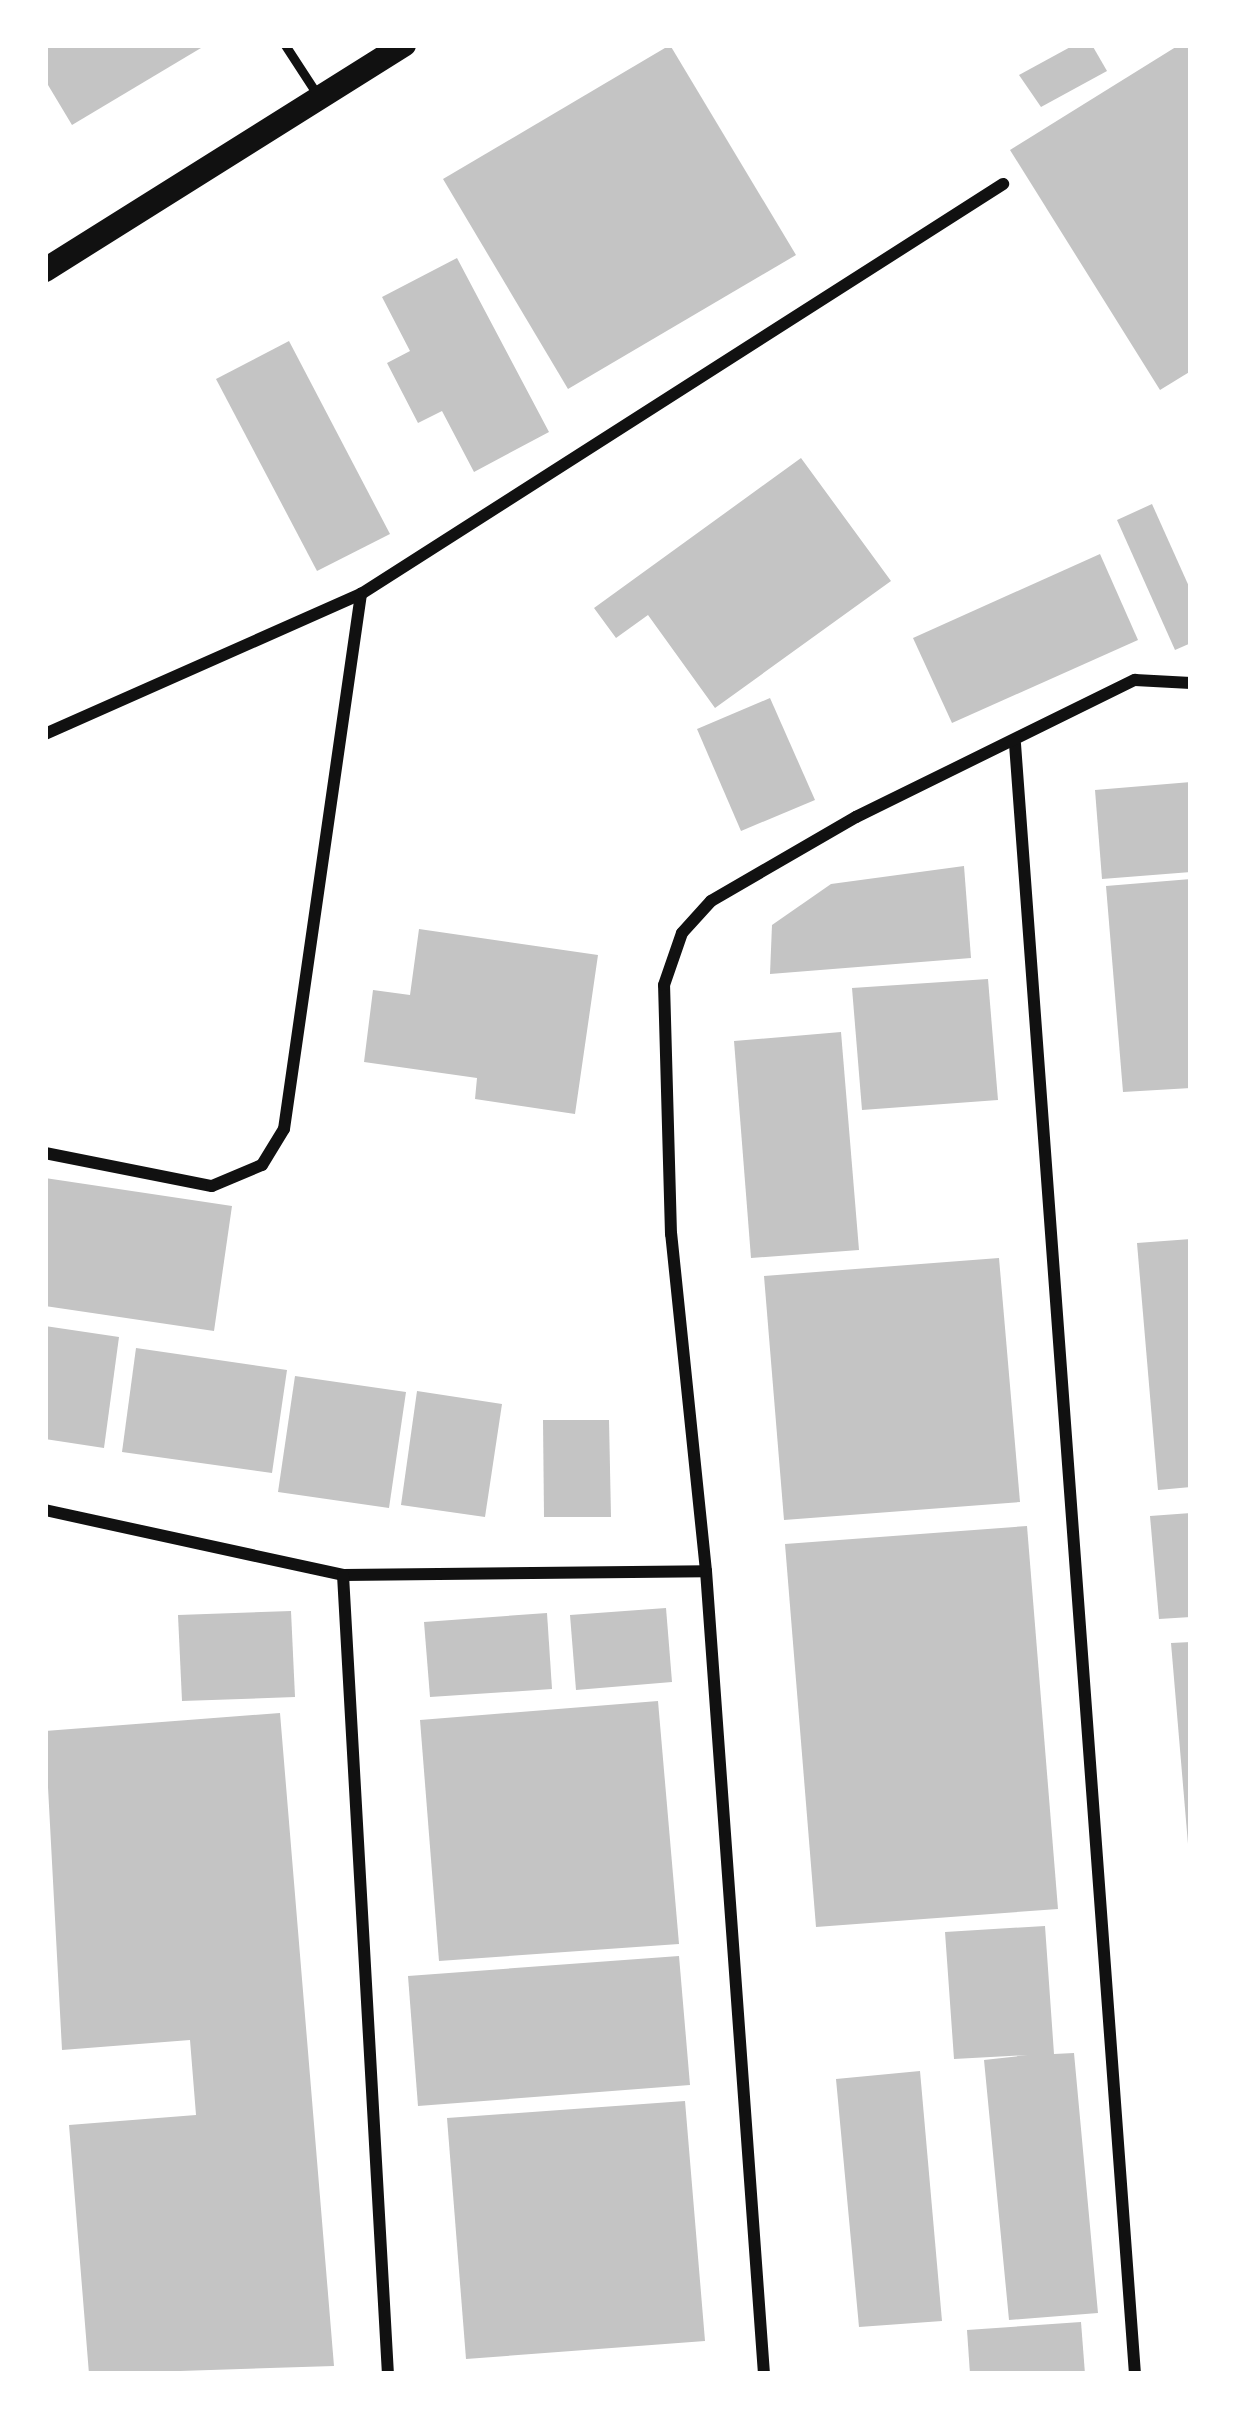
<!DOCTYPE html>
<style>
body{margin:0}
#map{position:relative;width:1236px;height:2419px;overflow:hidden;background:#fff;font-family:Helvetica,sans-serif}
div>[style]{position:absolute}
.building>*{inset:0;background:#c4c4c4}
.service>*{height:9px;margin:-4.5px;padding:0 4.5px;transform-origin:4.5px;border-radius:4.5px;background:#111}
.minor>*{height:12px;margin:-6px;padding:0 6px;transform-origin:6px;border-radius:6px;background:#111}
.secondary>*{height:24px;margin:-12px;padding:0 12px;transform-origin:12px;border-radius:12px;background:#111}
span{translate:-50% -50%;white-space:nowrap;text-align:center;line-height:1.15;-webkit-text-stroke:10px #fff;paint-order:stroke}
.frame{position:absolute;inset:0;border:48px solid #fff;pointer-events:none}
</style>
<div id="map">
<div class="building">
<i style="clip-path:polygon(45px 45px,206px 45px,72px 125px,45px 80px)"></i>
<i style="clip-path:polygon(670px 45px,796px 255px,568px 389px,443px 179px)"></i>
<i style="clip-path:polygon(1074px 45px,1092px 45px,1107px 71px,1041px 107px,1019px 75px)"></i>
<i style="clip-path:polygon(1179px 45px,1191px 45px,1191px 371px,1160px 390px,1010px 150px)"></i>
<i style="clip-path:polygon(457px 258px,549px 432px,474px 472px,442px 411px,418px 423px,387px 363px,410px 351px,382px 297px)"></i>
<i style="clip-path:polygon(289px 341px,390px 534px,317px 571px,216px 379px)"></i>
<i style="clip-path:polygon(801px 458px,891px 581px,715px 708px,648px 615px,616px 638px,594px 608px)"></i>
<i style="clip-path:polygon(1152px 504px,1191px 591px,1191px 643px,1175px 650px,1117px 520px)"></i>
<i style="clip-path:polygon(1100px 554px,1138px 640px,952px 723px,913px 638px)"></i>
<i style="clip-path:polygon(770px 698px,815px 800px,741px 831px,697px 729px)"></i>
<i style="clip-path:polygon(1191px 782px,1191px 872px,1102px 879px,1095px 790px)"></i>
<i style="clip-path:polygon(964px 866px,971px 958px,770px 974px,772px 925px,831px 884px)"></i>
<i style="clip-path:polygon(1191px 879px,1191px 1088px,1123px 1092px,1106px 886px)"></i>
<i style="clip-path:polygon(419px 929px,598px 955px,575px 1114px,475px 1099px,477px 1078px,364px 1062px,373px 990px,410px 995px)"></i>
<i style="clip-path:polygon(988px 979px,998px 1100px,862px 1110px,852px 988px)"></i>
<i style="clip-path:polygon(841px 1032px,859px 1250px,751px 1258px,734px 1041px)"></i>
<i style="clip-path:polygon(45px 1178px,232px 1206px,214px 1331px,45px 1306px)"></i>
<i style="clip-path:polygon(1191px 1239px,1191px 1487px,1158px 1490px,1137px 1243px)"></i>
<i style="clip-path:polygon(999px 1258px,1020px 1502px,784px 1520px,764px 1276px)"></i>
<i style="clip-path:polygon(45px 1326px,119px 1337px,104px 1448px,45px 1439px)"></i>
<i style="clip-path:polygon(136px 1348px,287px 1370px,272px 1473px,122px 1452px)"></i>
<i style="clip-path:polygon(295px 1376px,406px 1392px,389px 1508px,278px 1492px)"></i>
<i style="clip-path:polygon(417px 1391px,502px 1404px,485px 1517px,401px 1505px)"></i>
<i style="clip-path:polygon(543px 1420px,609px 1420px,611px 1517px,544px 1517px)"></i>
<i style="clip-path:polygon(1191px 1513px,1191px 1617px,1159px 1619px,1150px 1516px)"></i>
<i style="clip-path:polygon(1027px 1526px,1058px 1909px,816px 1927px,785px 1544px)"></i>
<i style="clip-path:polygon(666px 1608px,672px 1682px,576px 1690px,570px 1615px)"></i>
<i style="clip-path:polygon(291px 1611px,295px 1697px,182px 1701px,178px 1615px)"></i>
<i style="clip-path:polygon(547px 1613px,552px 1689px,430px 1697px,424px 1622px)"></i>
<i style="clip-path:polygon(1191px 1642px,1191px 1843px,1188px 1844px,1171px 1643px)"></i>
<i style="clip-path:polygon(658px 1701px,679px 1944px,439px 1961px,420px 1720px)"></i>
<i style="clip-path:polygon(280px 1713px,334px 2366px,89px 2374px,69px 2125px,196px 2115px,190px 2040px,62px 2050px,45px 1731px)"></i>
<i style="clip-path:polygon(1045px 1926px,1054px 2054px,1074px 2053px,1098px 2313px,1009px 2320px,984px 2060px,1028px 2055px,954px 2059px,945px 1932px)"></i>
<i style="clip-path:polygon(679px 1956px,690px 2085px,418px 2106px,408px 1976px)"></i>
<i style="clip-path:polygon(920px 2071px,942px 2321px,859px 2327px,836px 2079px)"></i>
<i style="clip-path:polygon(685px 2101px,705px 2341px,466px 2359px,447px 2118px)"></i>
<i style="clip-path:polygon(1081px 2322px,1085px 2374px,970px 2374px,967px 2330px)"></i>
</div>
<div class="service">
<i style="left:285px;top:45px;width:59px;rotate:56.9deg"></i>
</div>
<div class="minor">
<i style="left:45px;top:734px;width:346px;rotate:-23.9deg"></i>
<i style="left:361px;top:594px;width:762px;rotate:-32.56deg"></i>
<i style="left:1015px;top:744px;width:1634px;rotate:85.79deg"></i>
<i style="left:45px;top:1153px;width:170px;rotate:11.2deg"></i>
<i style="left:212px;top:1186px;width:54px;rotate:-22.8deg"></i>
<i style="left:262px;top:1165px;width:42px;rotate:-58.6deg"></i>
<i style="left:284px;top:1129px;width:541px;rotate:-81.81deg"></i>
<i style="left:45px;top:1510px;width:305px;rotate:12.3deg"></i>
<i style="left:343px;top:1575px;width:363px;rotate:-0.6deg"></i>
<i style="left:343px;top:1575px;width:800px;rotate:86.78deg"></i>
<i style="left:764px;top:2374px;width:805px;rotate:-94.13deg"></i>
<i style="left:706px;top:1571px;width:339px;rotate:-95.9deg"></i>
<i style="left:671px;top:1234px;width:249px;rotate:-91.6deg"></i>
<i style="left:664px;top:985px;width:55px;rotate:-70.9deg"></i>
<i style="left:682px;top:933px;width:43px;rotate:-47.8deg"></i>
<i style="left:711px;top:901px;width:168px;rotate:-30.1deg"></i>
<i style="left:856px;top:817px;width:311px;rotate:-26.2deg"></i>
<i style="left:1135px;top:680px;width:56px;rotate:3.1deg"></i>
</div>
<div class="secondary">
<i style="left:45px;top:270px;width:424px;rotate:-32.1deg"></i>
</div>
<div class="frame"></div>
</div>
